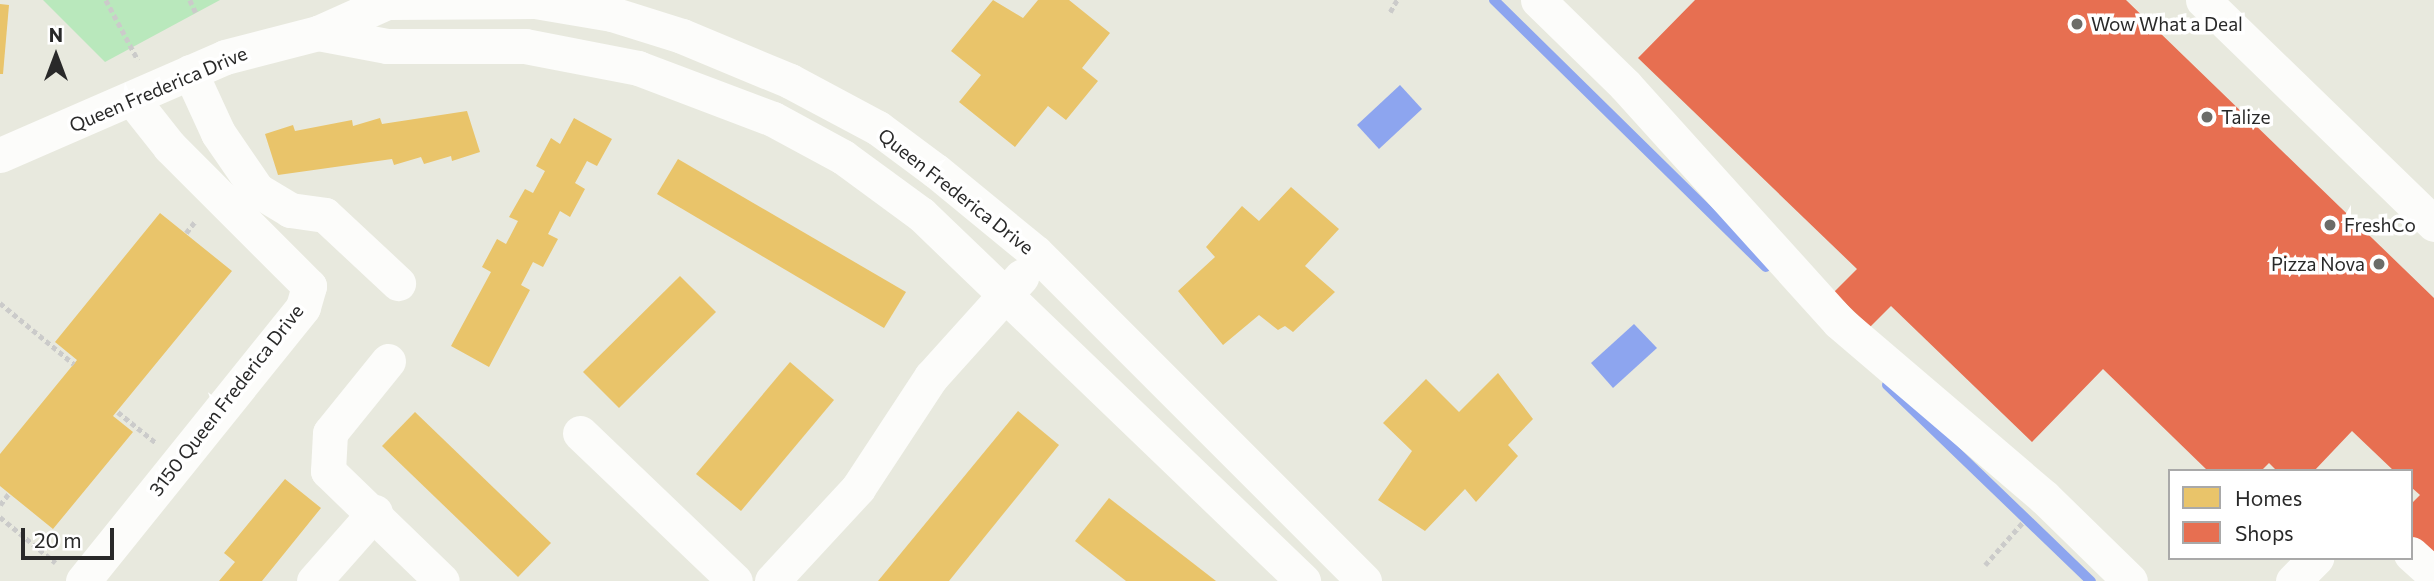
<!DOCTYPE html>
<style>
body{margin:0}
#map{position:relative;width:2434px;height:581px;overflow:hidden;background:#e8e9de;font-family:Commissioner,sans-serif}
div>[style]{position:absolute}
.green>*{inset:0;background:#b9e8bc}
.water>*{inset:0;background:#8da5ef}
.homes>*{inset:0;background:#e9c46a}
.shops>*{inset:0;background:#e76f51}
.stream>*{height:10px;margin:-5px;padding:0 5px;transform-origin:5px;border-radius:5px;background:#8da5ef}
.path>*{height:4.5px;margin-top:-2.25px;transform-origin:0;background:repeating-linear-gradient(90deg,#cbcbca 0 5px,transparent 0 8.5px)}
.minor>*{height:35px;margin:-17.5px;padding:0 17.5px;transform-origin:17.5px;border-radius:17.5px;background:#fcfcfa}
.dots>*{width:19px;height:19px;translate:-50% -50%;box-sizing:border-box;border:4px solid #fff;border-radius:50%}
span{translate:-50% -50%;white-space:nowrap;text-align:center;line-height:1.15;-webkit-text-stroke:7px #fff;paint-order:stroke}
.poi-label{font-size:19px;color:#292929}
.left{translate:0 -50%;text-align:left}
.right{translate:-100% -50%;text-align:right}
.street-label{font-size:19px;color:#292929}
.legend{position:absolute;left:2168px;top:469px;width:245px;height:91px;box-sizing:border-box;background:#fff;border:2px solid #a9a9a9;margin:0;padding:9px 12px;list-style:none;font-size:21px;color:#292929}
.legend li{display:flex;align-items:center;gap:14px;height:35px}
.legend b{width:35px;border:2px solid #a9a9a9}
.north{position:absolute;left:21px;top:21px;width:70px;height:70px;-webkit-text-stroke:5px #fff;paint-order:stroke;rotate:0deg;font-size:19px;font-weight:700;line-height:28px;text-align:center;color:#292929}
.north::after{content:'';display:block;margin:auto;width:24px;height:32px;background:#292929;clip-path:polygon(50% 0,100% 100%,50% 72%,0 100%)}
.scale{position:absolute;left:21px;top:528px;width:93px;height:32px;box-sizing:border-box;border:4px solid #292929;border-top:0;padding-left:9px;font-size:21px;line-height:24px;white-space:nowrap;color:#292929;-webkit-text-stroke:5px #fff;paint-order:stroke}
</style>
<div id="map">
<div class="green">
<i style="clip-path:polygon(43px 0,220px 0,105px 62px)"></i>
</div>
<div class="water">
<i style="clip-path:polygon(1400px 85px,1422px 109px,1379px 149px,1357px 125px)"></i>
<i style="clip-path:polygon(1634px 324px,1657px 348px,1613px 388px,1591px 363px)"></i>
</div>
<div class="homes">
<i style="clip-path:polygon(993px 0,1023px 18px,1038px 0,1069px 0,1110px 33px,1082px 68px,1098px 81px,1066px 120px,1048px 106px,1015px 147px,959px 102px,981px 75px,951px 51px)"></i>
<i style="clip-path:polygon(0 4px,9px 5px,3px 74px,0 74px)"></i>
<i style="clip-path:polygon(467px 111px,480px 152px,452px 161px,451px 156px,424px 164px,421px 157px,394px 165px,392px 159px,278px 175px,265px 134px,293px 125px,295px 131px,352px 120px,353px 126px,380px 118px,382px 124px)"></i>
<i style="clip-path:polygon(574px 118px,612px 139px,597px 166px,587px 161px,575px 183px,585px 189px,570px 217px,560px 211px,548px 234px,558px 239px,543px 267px,533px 262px,521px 285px,530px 290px,489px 367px,451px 346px,491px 272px,482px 267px,497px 239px,506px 244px,518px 221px,509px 217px,525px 189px,533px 193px,545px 171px,536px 166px,551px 138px,560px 144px)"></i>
<i style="clip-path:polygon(678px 159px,906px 292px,884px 328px,657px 194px)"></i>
<i style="clip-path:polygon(1291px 187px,1339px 229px,1305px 266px,1335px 292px,1293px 332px,1285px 326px,1278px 330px,1259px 315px,1223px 345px,1178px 291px,1215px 257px,1206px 247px,1242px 206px,1259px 221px)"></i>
<i style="clip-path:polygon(160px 213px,232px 271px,113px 416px,133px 432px,53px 529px,0 486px,0 454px,77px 360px,55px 342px)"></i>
<i style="clip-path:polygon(680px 276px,716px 312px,619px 408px,583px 372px)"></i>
<i style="clip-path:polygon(790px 362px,834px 400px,741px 511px,696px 474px)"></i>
<i style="clip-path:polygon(1498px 373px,1533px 419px,1508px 445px,1518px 456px,1476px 502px,1465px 489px,1425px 531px,1378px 500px,1412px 451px,1383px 423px,1426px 379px,1459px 412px)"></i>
<i style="clip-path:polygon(1018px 411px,1059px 445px,949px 581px,878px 581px)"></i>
<i style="clip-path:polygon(415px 412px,551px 543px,518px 577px,382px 446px)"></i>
<i style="clip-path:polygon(285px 479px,321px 508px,262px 581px,219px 581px,235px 562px,224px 553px)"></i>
<i style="clip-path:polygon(1109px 498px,1216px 581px,1126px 581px,1075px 541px)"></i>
</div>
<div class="shops">
<i style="clip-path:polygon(1695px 0,2126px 0,2434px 298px,2434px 558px,2411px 536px,2411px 504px,2420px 495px,2411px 487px,2411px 471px,2394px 471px,2352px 431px,2314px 471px,2277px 471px,2269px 463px,2261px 471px,2208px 471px,2103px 369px,2032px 442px,1891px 306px,1870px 327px,1834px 292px,1857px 269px,1638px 58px)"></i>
</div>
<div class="stream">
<i style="left:1494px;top:0;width:381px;rotate:44.5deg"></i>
<i style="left:1887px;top:385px;width:283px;rotate:43.9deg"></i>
</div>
<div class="path">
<i style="left:106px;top:0;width:68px;rotate:61.9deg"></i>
<i style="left:190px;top:0;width:14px;rotate:65deg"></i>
<i style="left:1390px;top:12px;width:14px;rotate:-60deg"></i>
<i style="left:186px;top:233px;width:16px;rotate:-52deg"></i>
<i style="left:0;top:303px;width:96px;rotate:39.5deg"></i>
<i style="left:118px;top:412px;width:48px;rotate:39deg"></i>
<i style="left:0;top:505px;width:15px;rotate:-53deg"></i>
<i style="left:0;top:517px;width:72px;rotate:39.4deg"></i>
<i style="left:1985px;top:565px;width:57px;rotate:-48.5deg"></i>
</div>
<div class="minor">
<i style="left:1538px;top:0;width:122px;rotate:44.3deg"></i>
<i style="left:1625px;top:85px;width:319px;rotate:47.9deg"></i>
<i style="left:1839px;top:322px;width:270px;rotate:40.5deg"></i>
<i style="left:2044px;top:497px;width:120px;rotate:44.3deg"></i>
<i style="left:2203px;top:0;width:322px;rotate:44.1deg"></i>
<i style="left:318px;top:33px;width:70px;rotate:10.7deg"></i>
<i style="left:387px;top:46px;width:138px"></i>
<i style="left:525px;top:46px;width:115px;rotate:11deg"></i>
<i style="left:638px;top:68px;width:144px;rotate:20.7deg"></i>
<i style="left:773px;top:119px;width:80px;rotate:28.5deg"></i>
<i style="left:843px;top:157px;width:97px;rotate:36.2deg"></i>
<i style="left:921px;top:214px;width:530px;rotate:43.85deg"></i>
<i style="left:190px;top:72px;width:67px;rotate:65.3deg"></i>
<i style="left:218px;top:133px;width:69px;rotate:55.6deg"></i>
<i style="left:257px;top:190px;width:39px;rotate:31deg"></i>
<i style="left:290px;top:210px;width:35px;rotate:8deg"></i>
<i style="left:325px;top:215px;width:100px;rotate:43deg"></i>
<i style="left:0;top:155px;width:245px;rotate:-23.5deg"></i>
<i style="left:225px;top:57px;width:96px;rotate:-14.5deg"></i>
<i style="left:318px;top:33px;width:76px;rotate:-24.2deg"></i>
<i style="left:387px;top:2px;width:148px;rotate:-0.4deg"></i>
<i style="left:535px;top:1px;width:78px;rotate:9.6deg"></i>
<i style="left:612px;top:14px;width:73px;rotate:17.4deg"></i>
<i style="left:682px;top:36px;width:117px;rotate:22.6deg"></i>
<i style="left:790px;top:81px;width:100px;rotate:28.1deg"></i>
<i style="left:878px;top:128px;width:72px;rotate:36.6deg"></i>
<i style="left:936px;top:171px;width:129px;rotate:39.4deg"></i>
<i style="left:1036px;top:253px;width:464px;rotate:45deg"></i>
<i style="left:388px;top:361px;width:92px;rotate:128.9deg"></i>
<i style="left:330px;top:433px;width:38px;rotate:93deg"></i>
<i style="left:328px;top:471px;width:158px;rotate:44deg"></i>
<i style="left:580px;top:433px;width:214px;rotate:43.7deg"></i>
<i style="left:2411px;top:554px;width:31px;rotate:42deg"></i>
<i style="left:83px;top:581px;width:351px;rotate:-51.2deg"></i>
<i style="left:303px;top:307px;width:22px;rotate:-74deg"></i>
<i style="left:309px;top:286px;width:197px;rotate:-135deg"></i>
<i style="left:170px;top:147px;width:61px;rotate:-128.4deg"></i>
<i style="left:314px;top:581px;width:92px;rotate:-48.5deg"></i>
<i style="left:772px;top:581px;width:127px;rotate:-47.2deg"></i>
<i style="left:858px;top:488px;width:133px;rotate:-56.7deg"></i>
<i style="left:931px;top:377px;width:135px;rotate:-48deg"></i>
<i style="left:2293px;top:581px;width:33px;rotate:-45deg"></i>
</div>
<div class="dots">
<i style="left:2077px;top:24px;background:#6c6c68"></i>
<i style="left:2207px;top:117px;background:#6c6c68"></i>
<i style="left:2330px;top:225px;background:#6c6c68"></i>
<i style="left:2379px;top:264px;background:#6c6c68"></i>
</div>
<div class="poi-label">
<span class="left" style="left:2091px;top:24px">Wow What a Deal</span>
<span class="left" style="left:2221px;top:117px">Talize</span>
<span class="left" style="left:2344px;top:225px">FreshCo</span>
<span class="right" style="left:2365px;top:264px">Pizza Nova</span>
</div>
<div class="street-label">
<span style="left:158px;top:89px;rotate:-23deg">Queen Frederica Drive</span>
<span style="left:956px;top:191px;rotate:38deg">Queen Frederica Drive</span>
<span style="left:226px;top:400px;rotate:-52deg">3150 Queen Frederica Drive</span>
</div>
<ul class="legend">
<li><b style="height:19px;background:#e9c46a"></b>Homes</li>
<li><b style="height:19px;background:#e76f51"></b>Shops</li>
</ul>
<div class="north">N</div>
<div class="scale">20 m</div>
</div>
